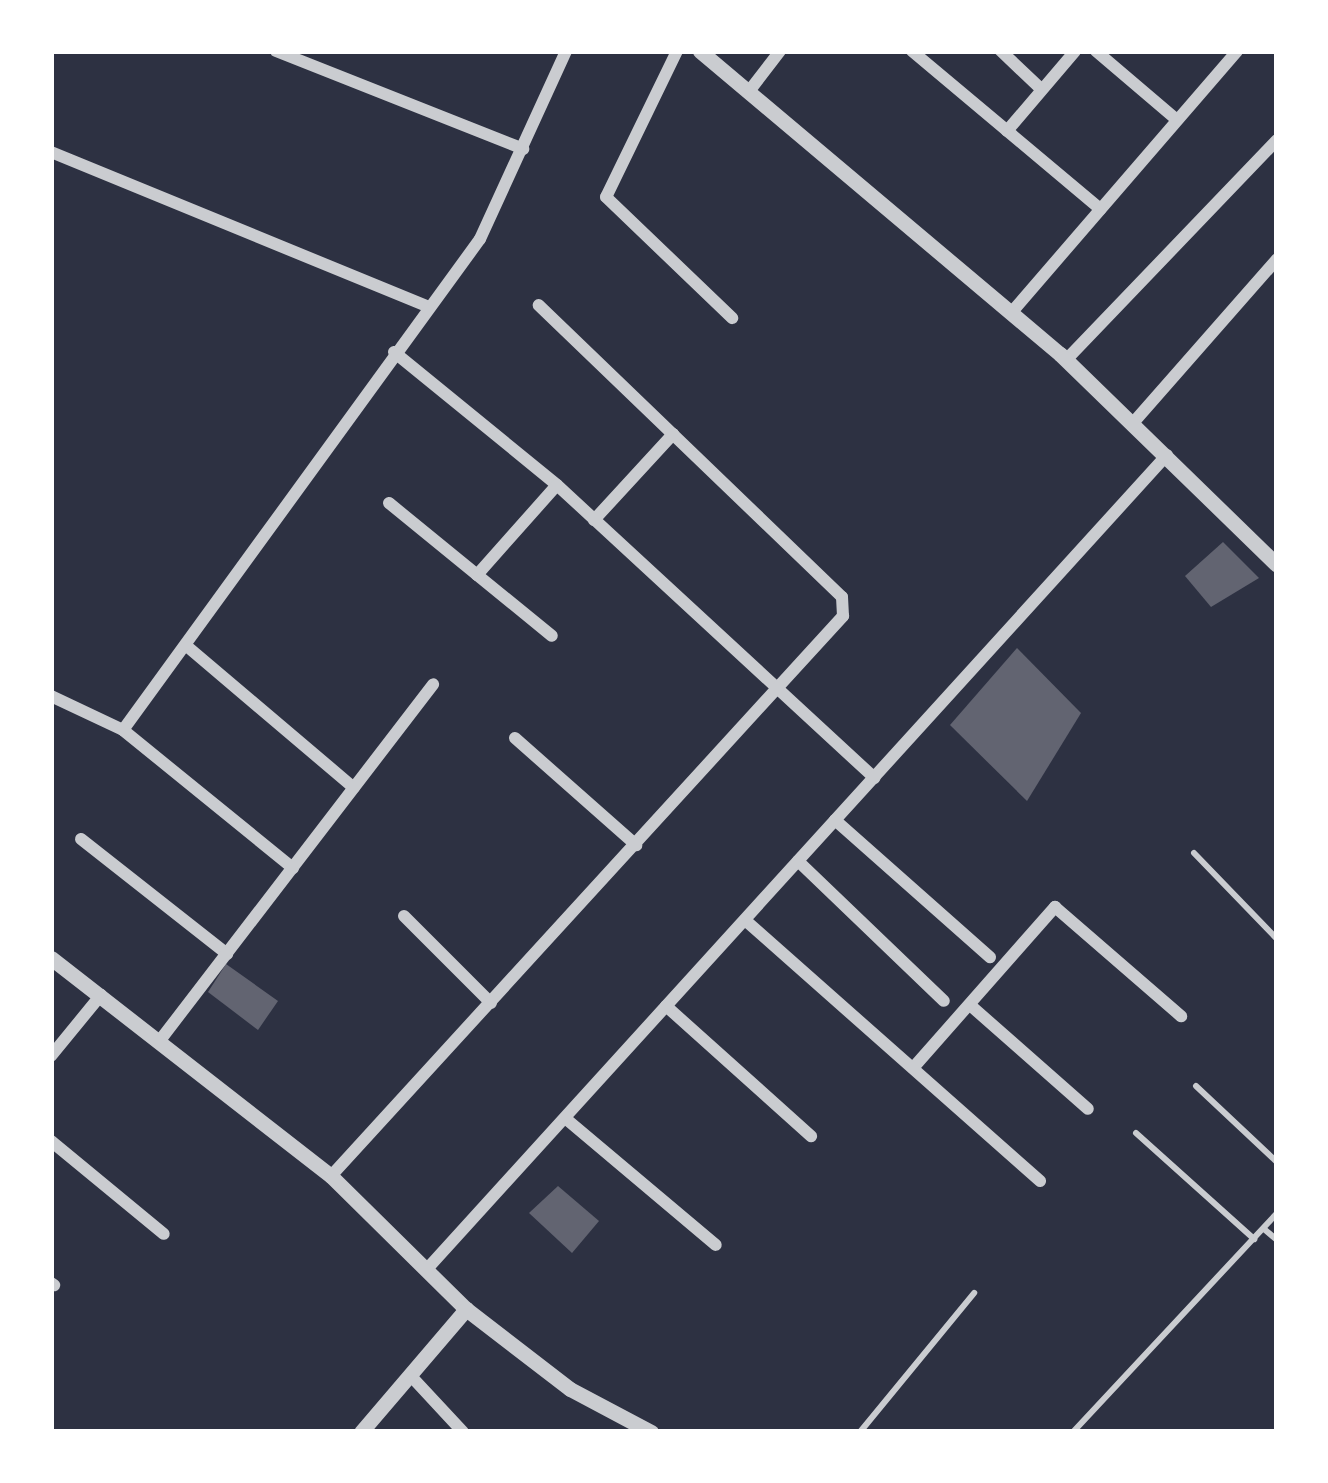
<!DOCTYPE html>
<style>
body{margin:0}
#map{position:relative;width:1328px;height:1483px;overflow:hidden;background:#2d3142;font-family:"Archivo Narrow",sans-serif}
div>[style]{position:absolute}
.building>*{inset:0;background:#626471}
.service>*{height:6px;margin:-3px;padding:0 3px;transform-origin:3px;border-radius:3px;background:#caccd0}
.minor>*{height:12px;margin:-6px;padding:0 6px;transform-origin:6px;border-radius:6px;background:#caccd0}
.tertiary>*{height:15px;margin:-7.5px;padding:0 7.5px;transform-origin:7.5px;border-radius:7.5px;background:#caccd0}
span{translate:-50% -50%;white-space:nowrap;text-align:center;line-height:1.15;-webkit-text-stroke:9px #fff;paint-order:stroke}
.frame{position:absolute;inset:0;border:54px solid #fff;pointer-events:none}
</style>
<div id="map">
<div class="building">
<i style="clip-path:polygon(1223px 542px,1259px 578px,1211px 607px,1185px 576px)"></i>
<i style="clip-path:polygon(1017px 648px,1081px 713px,1027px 801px,950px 725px)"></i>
<i style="clip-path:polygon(226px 964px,278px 1001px,258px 1030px,208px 992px)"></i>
<i style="clip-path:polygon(558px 1186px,599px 1221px,572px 1253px,529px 1213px)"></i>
</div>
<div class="service">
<i style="left:1194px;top:853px;width:120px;rotate:46deg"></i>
<i style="left:1196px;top:1086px;width:111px;rotate:43.2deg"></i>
<i style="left:1136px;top:1133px;width:159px;rotate:41.9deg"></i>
<i style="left:1264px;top:1229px;width:17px;rotate:40deg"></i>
<i style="left:860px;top:1432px;width:180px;rotate:-50.6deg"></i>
<i style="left:1073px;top:1432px;width:299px;rotate:-47deg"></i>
</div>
<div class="minor">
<i style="left:276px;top:51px;width:266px;rotate:21.6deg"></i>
<i style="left:677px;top:51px;width:162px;rotate:115.9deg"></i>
<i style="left:606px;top:197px;width:175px;rotate:43.8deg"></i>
<i style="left:912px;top:51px;width:246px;rotate:40deg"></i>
<i style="left:1001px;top:51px;width:54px;rotate:43.5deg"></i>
<i style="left:1096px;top:51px;width:106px;rotate:40.4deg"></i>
<i style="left:750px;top:90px;width:49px;rotate:-52.4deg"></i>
<i style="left:1007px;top:131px;width:105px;rotate:-49.6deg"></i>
<i style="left:51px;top:152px;width:408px;rotate:22.3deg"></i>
<i style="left:1011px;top:313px;width:346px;rotate:-49.2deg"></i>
<i style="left:394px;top:352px;width:210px;rotate:39.2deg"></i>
<i style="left:557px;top:485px;width:432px;rotate:42.7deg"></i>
<i style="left:1066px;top:360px;width:305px;rotate:-46.2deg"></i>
<i style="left:1133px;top:423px;width:218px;rotate:-48.7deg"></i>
<i style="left:389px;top:503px;width:210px;rotate:39.2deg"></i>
<i style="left:594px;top:520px;width:117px;rotate:-47.4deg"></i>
<i style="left:477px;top:575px;width:120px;rotate:-48.4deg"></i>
<i style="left:189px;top:648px;width:216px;rotate:40.3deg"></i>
<i style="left:51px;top:696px;width:80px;rotate:25.3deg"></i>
<i style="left:123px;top:730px;width:219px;rotate:39.1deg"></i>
<i style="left:123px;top:730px;width:607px;rotate:-53.98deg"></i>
<i style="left:480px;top:239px;width:207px;rotate:-65.4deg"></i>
<i style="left:515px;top:738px;width:162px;rotate:41.5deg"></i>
<i style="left:835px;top:820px;width:207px;rotate:41.5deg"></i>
<i style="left:81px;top:839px;width:186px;rotate:38.2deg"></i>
<i style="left:798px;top:861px;width:202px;rotate:43.8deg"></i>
<i style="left:404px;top:916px;width:123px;rotate:45deg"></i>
<i style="left:745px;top:920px;width:394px;rotate:41.5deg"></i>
<i style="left:970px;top:1005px;width:157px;rotate:41.4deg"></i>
<i style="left:666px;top:1006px;width:195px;rotate:41.9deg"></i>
<i style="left:161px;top:1039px;width:447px;rotate:-52.5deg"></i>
<i style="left:51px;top:1056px;width:79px;rotate:-50.7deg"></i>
<i style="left:913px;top:1068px;width:215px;rotate:-48.6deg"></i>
<i style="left:1055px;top:907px;width:167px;rotate:40.9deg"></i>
<i style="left:565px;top:1118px;width:197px;rotate:40.1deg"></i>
<i style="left:51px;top:1141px;width:146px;rotate:39.5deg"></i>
<i style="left:331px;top:1176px;width:759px;rotate:-47.56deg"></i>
<i style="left:843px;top:616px;width:19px;rotate:-93deg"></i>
<i style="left:842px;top:597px;width:421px;rotate:-136.1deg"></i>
<i style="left:427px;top:1269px;width:1100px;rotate:-47.73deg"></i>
<i style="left:51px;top:1283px;width:4px;rotate:34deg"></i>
<i style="left:410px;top:1375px;width:78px;rotate:47.1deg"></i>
</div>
<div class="tertiary">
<i style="left:700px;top:51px;width:471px;rotate:40.1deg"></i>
<i style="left:1060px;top:354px;width:303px;rotate:44.2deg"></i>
<i style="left:51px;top:958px;width:355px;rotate:37.9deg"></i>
<i style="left:331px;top:1176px;width:190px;rotate:44.6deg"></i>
<i style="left:466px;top:1309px;width:131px;rotate:37.6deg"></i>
<i style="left:570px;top:1389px;width:92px;rotate:28deg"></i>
<i style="left:361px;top:1432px;width:162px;rotate:-49.5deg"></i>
</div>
<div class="frame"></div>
</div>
